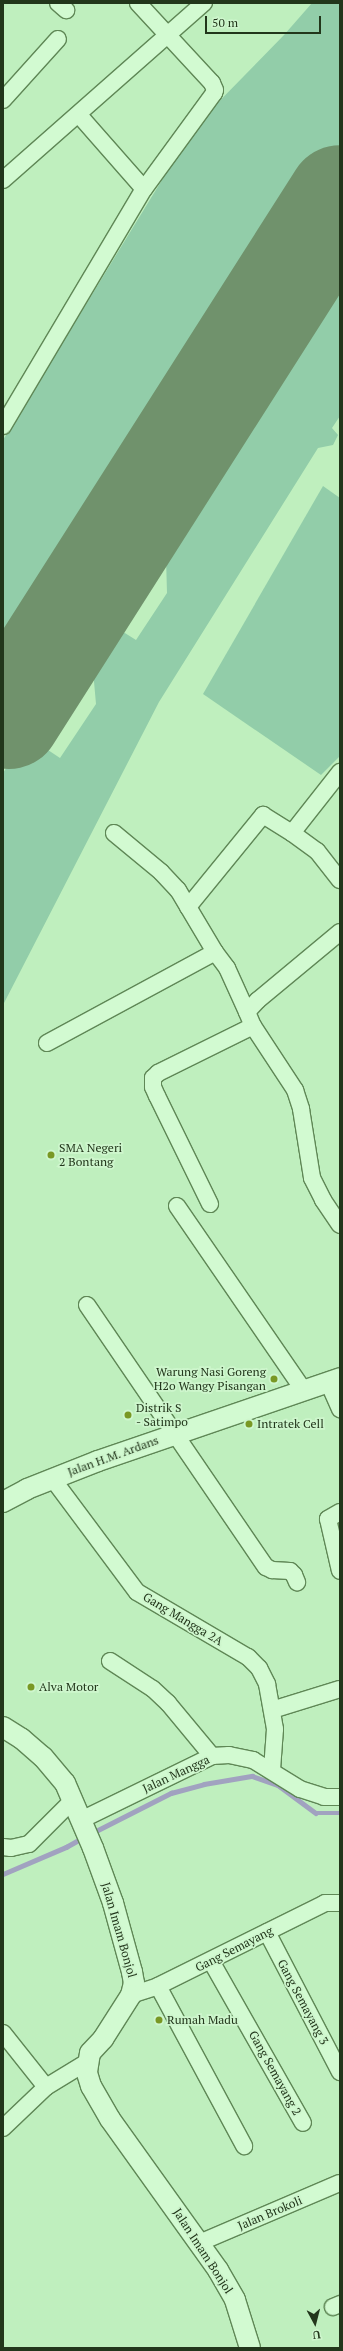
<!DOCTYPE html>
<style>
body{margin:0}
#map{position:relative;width:343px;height:2351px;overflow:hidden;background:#bfefbe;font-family:"PT Serif",serif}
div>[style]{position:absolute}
.green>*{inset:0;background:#92cda9}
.stream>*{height:4.5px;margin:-2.25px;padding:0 2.25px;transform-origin:2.25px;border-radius:2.25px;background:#a1a2c0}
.runway>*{height:104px;margin:-52px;padding:0 52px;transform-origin:52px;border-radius:52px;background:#70926c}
.roads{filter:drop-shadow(1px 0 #5f8756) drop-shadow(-1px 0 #5f8756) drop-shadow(0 1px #5f8756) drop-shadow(0 -1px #5f8756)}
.minor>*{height:16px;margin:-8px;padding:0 8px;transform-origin:8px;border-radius:8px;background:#d2fad1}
.tertiary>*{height:20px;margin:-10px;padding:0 10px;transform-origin:10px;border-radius:10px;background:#d2fad1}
.dots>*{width:11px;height:11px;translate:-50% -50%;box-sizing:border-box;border:2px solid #cef6cd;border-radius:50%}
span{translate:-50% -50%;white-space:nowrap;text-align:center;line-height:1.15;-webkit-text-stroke:3.5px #cef6cd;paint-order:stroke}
.poi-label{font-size:12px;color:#22361b}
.left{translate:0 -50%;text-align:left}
.right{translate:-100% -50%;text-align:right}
.street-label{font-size:12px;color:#22361b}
.frame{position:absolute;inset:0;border:4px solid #22361b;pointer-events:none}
.north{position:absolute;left:295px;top:2303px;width:40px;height:40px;-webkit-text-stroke:3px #cef6cd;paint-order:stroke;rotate:173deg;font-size:11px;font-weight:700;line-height:16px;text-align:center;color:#22361b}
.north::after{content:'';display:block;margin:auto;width:14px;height:18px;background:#22361b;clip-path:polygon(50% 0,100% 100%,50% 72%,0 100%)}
.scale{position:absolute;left:205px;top:16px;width:116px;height:18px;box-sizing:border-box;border:2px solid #22361b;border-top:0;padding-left:5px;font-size:12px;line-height:14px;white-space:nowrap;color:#22361b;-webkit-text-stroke:3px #cef6cd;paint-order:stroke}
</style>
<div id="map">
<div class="green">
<i style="clip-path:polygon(312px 3px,340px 3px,340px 147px,3px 675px,3px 440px,195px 126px,284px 35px)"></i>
<i style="clip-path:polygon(340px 248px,340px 416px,332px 428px,338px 435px,333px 445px,318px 448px,159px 702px,3px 1005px,3px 773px,27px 736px,60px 758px,96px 704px,90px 637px,101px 618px,136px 640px,167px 593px,165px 522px)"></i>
<i style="clip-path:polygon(323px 486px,340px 498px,340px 756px,321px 775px,203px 694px)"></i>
</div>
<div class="stream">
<i style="left:92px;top:1833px;width:89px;rotate:-26.9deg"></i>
<i style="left:171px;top:1793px;width:34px;rotate:-15deg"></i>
<i style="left:204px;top:1784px;width:49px;rotate:-9.5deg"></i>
<i style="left:252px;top:1776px;width:28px;rotate:19deg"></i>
<i style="left:278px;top:1785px;width:47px;rotate:36.4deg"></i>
<i style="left:316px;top:1813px;width:24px"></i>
<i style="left:3px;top:1874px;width:69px;rotate:-23.2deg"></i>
<i style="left:66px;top:1847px;width:21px;rotate:-29deg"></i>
</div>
<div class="runway">
<i style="left:9px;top:717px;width:616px;rotate:-57.52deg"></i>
</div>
<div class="roads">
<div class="minor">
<i style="left:58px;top:3px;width:11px;rotate:41deg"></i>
<i style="left:3px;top:100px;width:82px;rotate:-48deg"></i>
<i style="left:79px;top:115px;width:98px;rotate:48.7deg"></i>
<i style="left:3px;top:180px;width:268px;rotate:-41.4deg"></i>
<i style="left:3px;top:426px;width:276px;rotate:-59.3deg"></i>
<i style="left:144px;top:189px;width:119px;rotate:-53.9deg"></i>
<i style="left:214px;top:93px;width:3px;rotate:-72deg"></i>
<i style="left:215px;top:90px;width:8px;rotate:-113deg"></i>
<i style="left:212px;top:83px;width:109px;rotate:-132.8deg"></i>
<i style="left:114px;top:833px;width:61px;rotate:39.7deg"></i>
<i style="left:161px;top:872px;width:25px;rotate:47deg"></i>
<i style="left:178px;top:890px;width:72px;rotate:59.2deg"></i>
<i style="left:292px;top:833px;width:31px;rotate:36deg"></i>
<i style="left:317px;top:851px;width:37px;rotate:52deg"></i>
<i style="left:188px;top:907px;width:119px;rotate:-50.8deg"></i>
<i style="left:263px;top:815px;width:34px;rotate:32deg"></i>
<i style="left:292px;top:833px;width:78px;rotate:-51.8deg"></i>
<i style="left:340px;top:932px;width:107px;rotate:140.3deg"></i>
<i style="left:258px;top:1000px;width:16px;rotate:133deg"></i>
<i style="left:247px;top:1012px;width:15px;rotate:67deg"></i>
<i style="left:253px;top:1026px;width:77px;rotate:56.7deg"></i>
<i style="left:295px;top:1090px;width:20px;rotate:72deg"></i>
<i style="left:301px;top:1109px;width:70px;rotate:80.9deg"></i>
<i style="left:312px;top:1178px;width:25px;rotate:63deg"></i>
<i style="left:323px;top:1200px;width:30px;rotate:56deg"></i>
<i style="left:47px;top:1043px;width:191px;rotate:-28.4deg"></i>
<i style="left:215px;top:952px;width:20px;rotate:53deg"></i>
<i style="left:227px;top:968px;width:48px;rotate:65.6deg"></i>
<i style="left:210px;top:1204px;width:120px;rotate:-116.1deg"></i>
<i style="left:157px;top:1096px;width:10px;rotate:-114deg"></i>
<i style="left:153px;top:1087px;width:9px;rotate:-90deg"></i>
<i style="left:153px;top:1078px;width:7px;rotate:-45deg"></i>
<i style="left:158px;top:1073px;width:106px;rotate:-26.3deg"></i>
<i style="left:177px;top:1206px;width:224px;rotate:55.5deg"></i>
<i style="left:87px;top:1305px;width:317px;rotate:55.7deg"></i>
<i style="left:266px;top:1567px;width:7px;rotate:27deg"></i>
<i style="left:272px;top:1570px;width:18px;rotate:3deg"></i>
<i style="left:290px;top:1571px;width:6px;rotate:45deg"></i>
<i style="left:294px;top:1575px;width:8px;rotate:67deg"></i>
<i style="left:328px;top:1382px;width:30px;rotate:66deg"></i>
<i style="left:52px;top:1478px;width:142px;rotate:53.3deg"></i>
<i style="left:137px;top:1592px;width:129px;rotate:30.4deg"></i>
<i style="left:248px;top:1657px;width:16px;rotate:45deg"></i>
<i style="left:259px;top:1668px;width:18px;rotate:63deg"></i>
<i style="left:267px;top:1684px;width:46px;rotate:79.9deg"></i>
<i style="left:275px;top:1729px;width:41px;rotate:94.2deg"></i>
<i style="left:340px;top:1512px;width:14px;rotate:150deg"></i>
<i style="left:328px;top:1519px;width:53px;rotate:77deg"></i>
<i style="left:110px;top:1661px;width:51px;rotate:33.1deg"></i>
<i style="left:153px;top:1689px;width:21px;rotate:43deg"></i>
<i style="left:168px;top:1703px;width:69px;rotate:50.3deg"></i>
<i style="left:272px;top:1710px;width:71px;rotate:-17.2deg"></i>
<i style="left:81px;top:1820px;width:146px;rotate:-26deg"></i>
<i style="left:212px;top:1756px;width:17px;rotate:-3deg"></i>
<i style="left:229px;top:1755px;width:25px;rotate:12deg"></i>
<i style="left:253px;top:1760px;width:55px;rotate:31.7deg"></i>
<i style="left:300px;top:1789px;width:25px;rotate:18deg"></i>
<i style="left:324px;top:1797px;width:16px"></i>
<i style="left:3px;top:1847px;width:8px;rotate:7deg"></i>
<i style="left:11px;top:1848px;width:18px;rotate:-13deg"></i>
<i style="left:29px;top:1844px;width:62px;rotate:-45deg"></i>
<i style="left:267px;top:1932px;width:158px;rotate:62.5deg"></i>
<i style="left:211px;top:1961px;width:186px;rotate:60.4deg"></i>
<i style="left:158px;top:1986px;width:182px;rotate:61.7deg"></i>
<i style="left:131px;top:1995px;width:28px;rotate:-18deg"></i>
<i style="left:158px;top:1986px;width:186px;rotate:-26.4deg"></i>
<i style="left:325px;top:1903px;width:15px"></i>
<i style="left:3px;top:2033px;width:69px;rotate:51.5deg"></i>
<i style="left:3px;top:2128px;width:59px;rotate:-43.6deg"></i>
<i style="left:46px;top:2087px;width:48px;rotate:-31.4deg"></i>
<i style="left:199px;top:2243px;width:153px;rotate:-23.1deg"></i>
<i style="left:333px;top:2307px;width:8px;rotate:-23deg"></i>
</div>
<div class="tertiary">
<i style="left:3px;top:1502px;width:27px;rotate:-28deg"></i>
<i style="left:27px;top:1489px;width:76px;rotate:-21.5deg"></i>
<i style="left:98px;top:1461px;width:256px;rotate:-18.9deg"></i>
<i style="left:3px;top:1727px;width:22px;rotate:32deg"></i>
<i style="left:22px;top:1739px;width:28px;rotate:41deg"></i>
<i style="left:43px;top:1757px;width:34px;rotate:50deg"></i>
<i style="left:65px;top:1783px;width:71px;rotate:66.7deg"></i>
<i style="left:93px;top:1848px;width:59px;rotate:70deg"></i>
<i style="left:113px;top:1903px;width:72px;rotate:74.6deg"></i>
<i style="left:132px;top:1972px;width:11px;rotate:80deg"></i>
<i style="left:134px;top:1983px;width:12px;rotate:104deg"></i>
<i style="left:131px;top:1995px;width:52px;rotate:122.5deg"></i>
<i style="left:103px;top:2039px;width:19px;rotate:133deg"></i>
<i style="left:90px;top:2053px;width:20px;rotate:99deg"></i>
<i style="left:87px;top:2073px;width:14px;rotate:73deg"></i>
<i style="left:91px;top:2086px;width:38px;rotate:60deg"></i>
<i style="left:110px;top:2119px;width:186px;rotate:54.4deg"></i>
<i style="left:218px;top:2270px;width:34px;rotate:60deg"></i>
<i style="left:235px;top:2300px;width:50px;rotate:72.6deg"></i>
</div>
</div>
<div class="dots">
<i style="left:51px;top:1155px;background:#799824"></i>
<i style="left:274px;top:1379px;background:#799824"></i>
<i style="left:128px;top:1415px;background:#799824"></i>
<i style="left:249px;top:1424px;background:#799824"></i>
<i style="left:31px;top:1687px;background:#799824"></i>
<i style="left:159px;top:2020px;background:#799824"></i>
</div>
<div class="poi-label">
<span class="left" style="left:59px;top:1155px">SMA Negeri<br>2 Bontang</span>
<span class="right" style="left:266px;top:1379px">Warung Nasi Goreng<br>H2o Wangy Pisangan</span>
<span class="left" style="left:136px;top:1415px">Distrik S<br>- Satimpo</span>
<span class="left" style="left:257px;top:1424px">Intratek Cell</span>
<span class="left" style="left:39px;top:1687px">Alva Motor</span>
<span class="left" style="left:167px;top:2020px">Rumah Madu</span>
</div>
<div class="street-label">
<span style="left:113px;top:1456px;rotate:-20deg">Jalan H.M. Ardans</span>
<span style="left:183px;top:1619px;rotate:31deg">Gang Mangga 2A</span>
<span style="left:176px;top:1774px;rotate:-25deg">Jalan Mangga</span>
<span style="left:119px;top:1930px;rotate:74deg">Jalan Imam Bonjol</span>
<span style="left:234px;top:1949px;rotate:-27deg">Gang Semayang</span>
<span style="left:303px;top:2002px;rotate:62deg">Gang Semayang 3</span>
<span style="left:275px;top:2073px;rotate:61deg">Gang Semayang 2</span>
<span style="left:270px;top:2213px;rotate:-23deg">Jalan Brokoli</span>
<span style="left:203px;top:2251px;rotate:57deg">Jalan Imam Bonjol</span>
</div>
<div class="frame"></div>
<div class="north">U</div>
<div class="scale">50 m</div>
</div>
